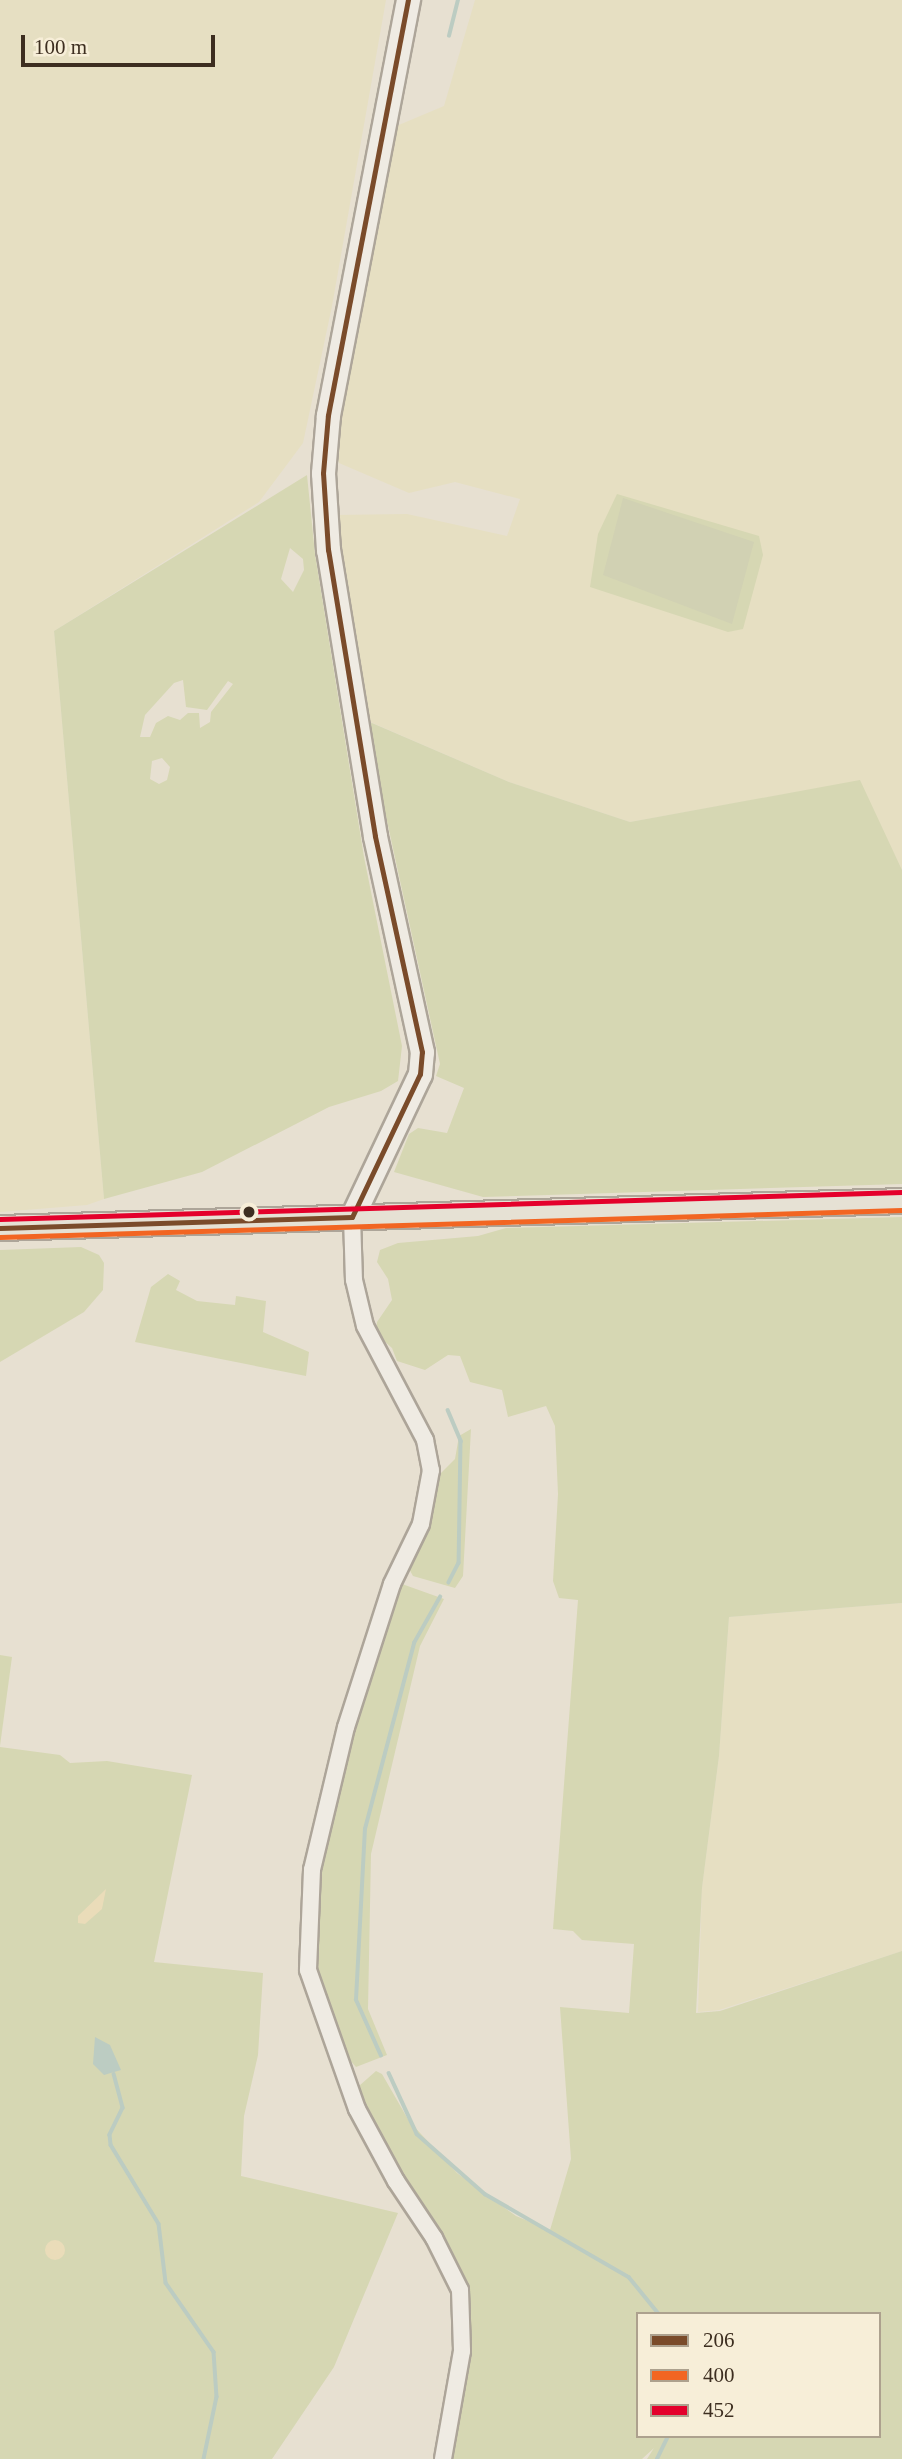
<!DOCTYPE html>
<style>
body{margin:0}
#map{position:relative;width:902px;height:2459px;overflow:hidden;background:#e7e0d1;font-family:"Times New Roman",serif}
div>[style]{position:absolute}
.farmland>*{inset:0;background:#e6dfc2}
.green>*{inset:0;background:#d6d7b3}
.sand>*{inset:0;background:#eadcb9}
.round{border-radius:50%}
.cemetery>*{inset:0;background:#d1d1b3}
.water>*{inset:0;background:#bcccc2}
.stream>*{height:3.5px;margin:-1.75px;padding:0 1.75px;transform-origin:1.75px;border-radius:1.75px;background:#bcccc2}
.roads{filter:drop-shadow(2px 0 #ada599) drop-shadow(-2px 0 #ada599) drop-shadow(0 2px #ada599) drop-shadow(0 -2px #ada599)}
.street>*{height:16px;margin:-8px;padding:0 8px;transform-origin:8px;border-radius:8px;background:#efebe3}
.secondary>*{height:23px;margin:-11.5px;padding:0 11.5px;transform-origin:11.5px;border-radius:11.5px;background:#efebe3}
.primary>*{height:24px;margin:-12px;padding:0 12px;transform-origin:12px;border-radius:12px;background:#e6e1d4}
.bus-1>*{height:5px;margin:-2.5px;padding:0 2.5px;transform-origin:2.5px;border-radius:2.5px;background:#7a4b2a}
.bus-2>*{height:5px;margin:-2.5px;padding:0 2.5px;transform-origin:2.5px;border-radius:2.5px;background:#f26522}
.bus-3>*{height:5px;margin:-2.5px;padding:0 2.5px;transform-origin:2.5px;border-radius:2.5px;background:#e4002b}
.dots>*{width:19px;height:19px;translate:-50% -50%;box-sizing:border-box;border:4px solid #f7eed8;border-radius:50%}
span{translate:-50% -50%;white-space:nowrap;text-align:center;line-height:1.15;-webkit-text-stroke:6px #f7eed8;paint-order:stroke}
.legend{position:absolute;left:636px;top:2312px;width:245px;height:126px;box-sizing:border-box;background:#f7eed8;border:2px solid #ada18e;margin:0;padding:9px 12px;list-style:none;font-size:21px;color:#3d2e20}
.legend li{display:flex;align-items:center;gap:14px;height:35px}
.legend b{width:35px;border:2px solid #ada18e}
.scale{position:absolute;left:21px;top:35px;width:194px;height:32px;box-sizing:border-box;border:4px solid #3d2e20;border-top:0;padding-left:9px;font-size:21px;line-height:24px;white-space:nowrap;color:#3d2e20;-webkit-text-stroke:5px #f7eed8;paint-order:stroke}
</style>
<div id="map">
<div class="farmland">
<i style="clip-path:polygon(0 0,386px 0,332px 306px,303px 443px,259px 502px,54px 631px,104px 1199px,87px 1205px,0 1212px)"></i>
<i style="clip-path:polygon(475px 0,902px 0,902px 870px,859px 781px,630px 822px,509px 782px,368px 721px,334px 515px,407px 514px,507px 536px,520px 499px,455px 482px,409px 493px,339px 463px,332px 441px,394px 127px,444px 106px)"></i>
<i style="clip-path:polygon(902px 1603px,902px 1951px,719px 2010px,698px 2012px,702px 1888px,719px 1756px,729px 1617px)"></i>
</div>
<div class="green">
<i style="clip-path:polygon(evenodd,307px 475px,315px 554px,364px 857px,402px 1046px,398px 1081px,381px 1091px,329px 1107px,202px 1172px,104px 1199px,54px 631px,307px 475px,290px 548px,303px 559px,304px 570px,293px 592px,281px 579px,290px 548px,307px 475px,183px 680px,186px 707px,207px 710px,228px 681px,233px 684px,211px 712px,210px 722px,200px 728px,199px 713px,188px 713px,180px 720px,168px 716px,156px 723px,150px 737px,140px 737px,145px 715px,174px 683px,183px 680px,307px 475px,162px 758px,170px 767px,167px 780px,159px 784px,150px 779px,152px 761px,162px 758px)"></i>
<i style="clip-path:polygon(617px 494px,759px 536px,763px 555px,743px 629px,728px 632px,590px 587px,598px 534px)"></i>
<i style="clip-path:polygon(365px 720px,509px 782px,630px 822px,860px 780px,902px 870px,902px 1184px,483px 1197px,394px 1172px,409px 1134px,418px 1128px,447px 1133px,464px 1088px,436px 1076px,440px 1064px)"></i>
<i style="clip-path:polygon(evenodd,902px 1217px,902px 1603px,729px 1617px,719px 1756px,702px 1888px,696px 2013px,720px 2011px,902px 1951px,902px 2459px,647px 2459px,654px 2448px,642px 2459px,448px 2459px,466px 2294px,359px 2103px,359px 2086px,376px 2071px,382px 2074px,409px 2121px,457px 2173px,516px 2216px,550px 2230px,571px 2159px,560px 2007px,629px 2013px,634px 1944px,582px 1940px,573px 1931px,553px 1929px,578px 1600px,559px 1598px,553px 1581px,558px 1494px,555px 1426px,546px 1406px,508px 1417px,502px 1390px,470px 1382px,460px 1356px,448px 1355px,425px 1370px,397px 1361px,392px 1348px,376px 1334px,377px 1322px,392px 1300px,388px 1279px,377px 1262px,380px 1250px,398px 1243px,478px 1236px,506px 1228px,902px 1217px,638px 2314px,879px 2314px,879px 2436px,638px 2436px,638px 2314px)"></i>
<i style="clip-path:polygon(81px 1247px,99px 1255px,104px 1263px,103px 1290px,84px 1312px,0 1362px,0 1250px)"></i>
<i style="clip-path:polygon(168px 1274px,180px 1281px,176px 1290px,197px 1301px,235px 1305px,236px 1296px,266px 1301px,263px 1332px,309px 1352px,306px 1376px,135px 1342px,151px 1287px)"></i>
<i style="clip-path:polygon(471px 1429px,463px 1576px,455px 1588px,413px 1576px,408px 1567px,430px 1516px,436px 1478px,455px 1459px,459px 1436px)"></i>
<i style="clip-path:polygon(402px 1584px,444px 1599px,420px 1646px,371px 1854px,368px 2009px,387px 2055px,356px 2067px,341px 2050px,311px 1955px,318px 1885px,334px 1806px,373px 1665px)"></i>
<i style="clip-path:polygon(0 1655px,12px 1657px,0 1746px)"></i>
<i style="clip-path:polygon(0 1747px,60px 1755px,70px 1763px,107px 1761px,192px 1775px,154px 1962px,263px 1973px,258px 2055px,244px 2116px,241px 2176px,398px 2213px,334px 2367px,272px 2459px,0 2459px)"></i>
</div>
<div class="sand">
<i style="clip-path:polygon(106px 1889px,102px 1909px,85px 1924px,78px 1923px,78px 1916px)"></i>
<i class="round" style="left:45px;top:2240px;width:20px;height:20px"></i>
</div>
<div class="cemetery">
<i style="clip-path:polygon(623px 498px,754px 542px,732px 624px,603px 575px)"></i>
</div>
<div class="water">
<i style="clip-path:polygon(95px 2037px,110px 2045px,121px 2070px,104px 2075px,93px 2064px)"></i>
</div>
<div class="stream">
<i style="left:449px;top:36px;width:37px;rotate:-76deg"></i>
<i style="left:448px;top:1410px;width:34px;rotate:67deg"></i>
<i style="left:461px;top:1441px;width:122px;rotate:90.9deg"></i>
<i style="left:459px;top:1563px;width:22px;rotate:117deg"></i>
<i style="left:381px;top:2056px;width:61px;rotate:-114.1deg"></i>
<i style="left:356px;top:2000px;width:171px;rotate:-87deg"></i>
<i style="left:365px;top:1829px;width:192px;rotate:-75.2deg"></i>
<i style="left:414px;top:1643px;width:53px;rotate:-60.5deg"></i>
<i style="left:389px;top:2073px;width:67px;rotate:65.3deg"></i>
<i style="left:417px;top:2134px;width:91px;rotate:41.4deg"></i>
<i style="left:485px;top:2194px;width:166px;rotate:30deg"></i>
<i style="left:629px;top:2277px;width:48px;rotate:51deg"></i>
<i style="left:114px;top:2074px;width:35px;rotate:75deg"></i>
<i style="left:123px;top:2108px;width:30px;rotate:116deg"></i>
<i style="left:110px;top:2135px;width:10px;rotate:84deg"></i>
<i style="left:111px;top:2145px;width:92px;rotate:58.7deg"></i>
<i style="left:159px;top:2224px;width:59px;rotate:83.2deg"></i>
<i style="left:166px;top:2283px;width:84px;rotate:55.2deg"></i>
<i style="left:214px;top:2352px;width:45px;rotate:86.2deg"></i>
<i style="left:217px;top:2397px;width:63px;rotate:101.8deg"></i>
<i style="left:657px;top:2459px;width:25px;rotate:-64deg"></i>
</div>
<div class="roads">
<div class="street">
<i style="left:352px;top:1217px;width:63px;rotate:88.2deg"></i>
<i style="left:354px;top:1280px;width:47px;rotate:76.6deg"></i>
<i style="left:365px;top:1326px;width:129px;rotate:62.2deg"></i>
<i style="left:425px;top:1440px;width:31px;rotate:79deg"></i>
<i style="left:431px;top:1470px;width:55px;rotate:100.5deg"></i>
<i style="left:421px;top:1524px;width:67px;rotate:115.8deg"></i>
<i style="left:392px;top:1584px;width:150px;rotate:107.8deg"></i>
<i style="left:346px;top:1727px;width:147px;rotate:103.4deg"></i>
<i style="left:312px;top:1870px;width:100px;rotate:92.3deg"></i>
<i style="left:308px;top:1970px;width:147px;rotate:70.6deg"></i>
<i style="left:357px;top:2109px;width:82px;rotate:61.6deg"></i>
<i style="left:396px;top:2181px;width:69px;rotate:56.3deg"></i>
<i style="left:434px;top:2238px;width:58px;rotate:63.4deg"></i>
<i style="left:460px;top:2290px;width:61px;rotate:88.1deg"></i>
<i style="left:462px;top:2351px;width:110px;rotate:100deg"></i>
</div>
<div class="secondary">
<i style="left:352px;top:1217px;width:158px;rotate:-64.6deg"></i>
<i style="left:420px;top:1074px;width:22px;rotate:-85deg"></i>
<i style="left:422px;top:1052px;width:221px;rotate:-102.3deg"></i>
<i style="left:375px;top:836px;width:290px;rotate:-99.3deg"></i>
<i style="left:328px;top:550px;width:77px;rotate:-93.7deg"></i>
<i style="left:323px;top:473px;width:58px;rotate:-85.1deg"></i>
<i style="left:328px;top:415px;width:423px;rotate:-79.1deg"></i>
</div>
<div class="primary">
<i style="left:0;top:1228px;width:902px;rotate:-1.71deg"></i>
</div>
</div>
<div class="bus-1">
<i style="left:352px;top:1217px;width:158px;rotate:-64.6deg"></i>
<i style="left:420px;top:1074px;width:22px;rotate:-85deg"></i>
<i style="left:422px;top:1052px;width:221px;rotate:-102.3deg"></i>
<i style="left:375px;top:836px;width:290px;rotate:-99.3deg"></i>
<i style="left:328px;top:550px;width:77px;rotate:-93.7deg"></i>
<i style="left:323px;top:473px;width:58px;rotate:-85.1deg"></i>
<i style="left:328px;top:415px;width:423px;rotate:-79.1deg"></i>
<i style="left:0;top:1228px;width:352px;rotate:-1.8deg"></i>
</div>
<div class="bus-2">
<i style="left:0;top:1237px;width:902px;rotate:-1.71deg"></i>
</div>
<div class="bus-3">
<i style="left:0;top:1219px;width:902px;rotate:-1.71deg"></i>
</div>
<div class="dots">
<i style="left:249px;top:1212px;background:#3d2e20"></i>
</div>
<ul class="legend">
<li><b style="height:9px;background:#7a4b2a"></b>206</li>
<li><b style="height:9px;background:#f26522"></b>400</li>
<li><b style="height:9px;background:#e4002b"></b>452</li>
</ul>
<div class="scale">100 m</div>
</div>
